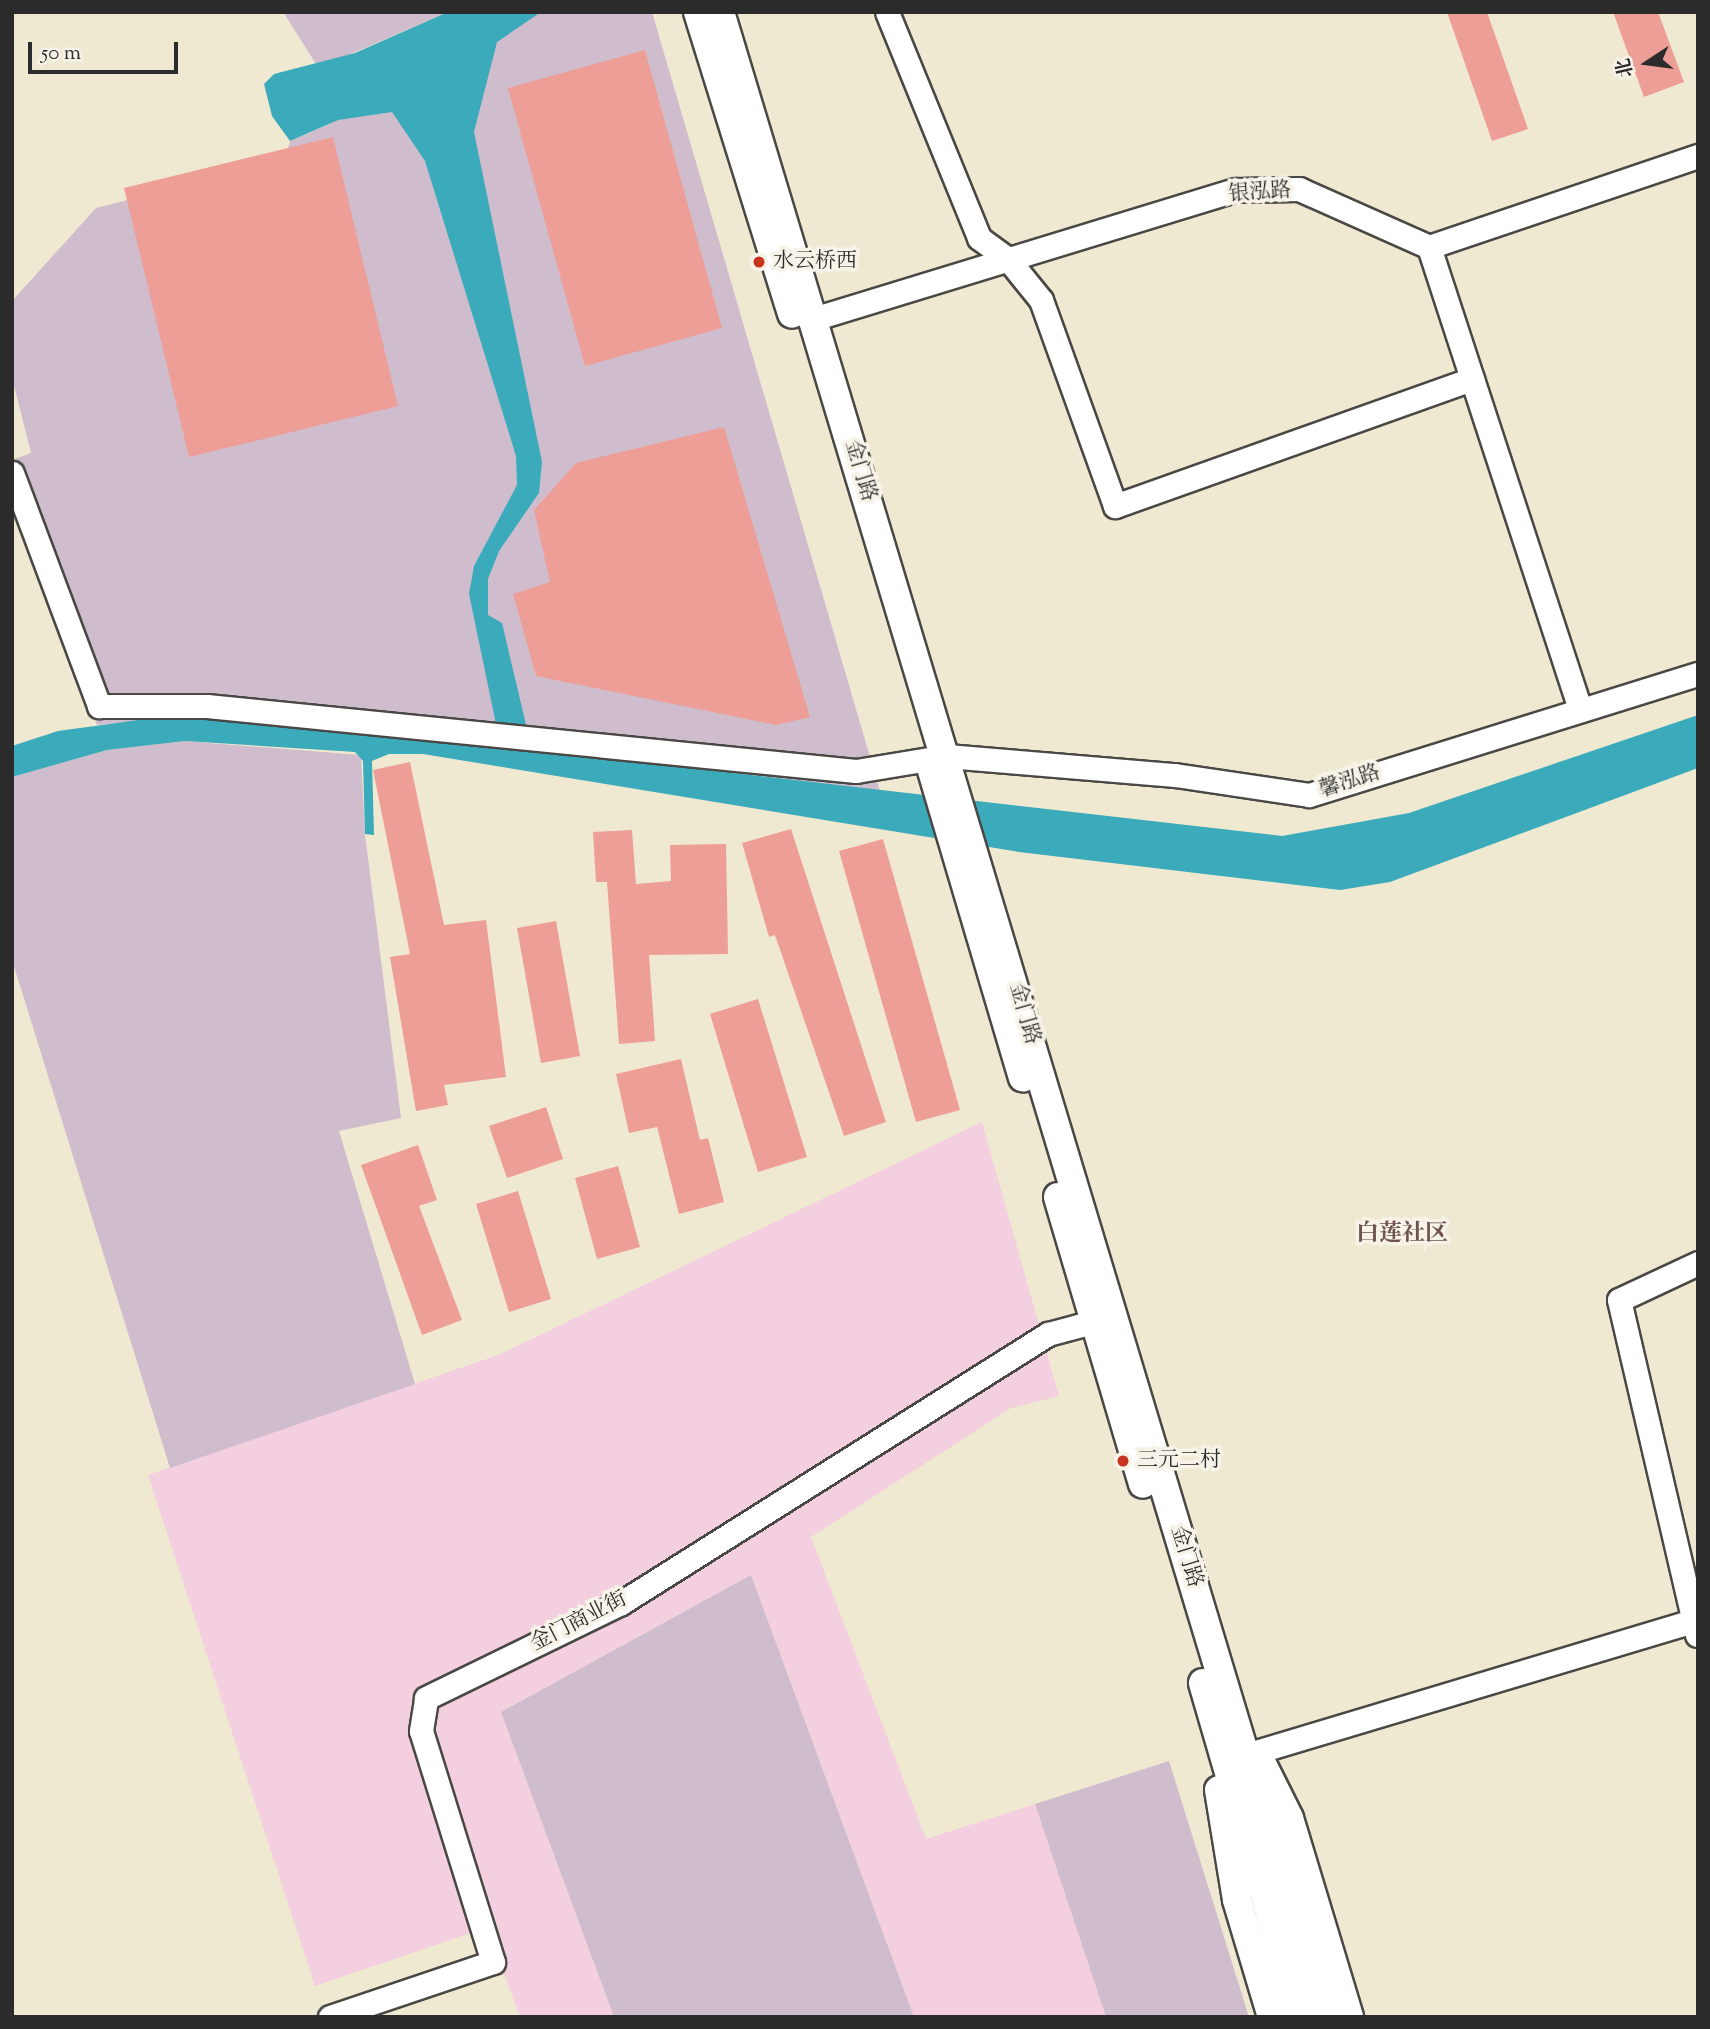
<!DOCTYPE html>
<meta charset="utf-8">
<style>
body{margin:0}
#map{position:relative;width:1710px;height:2029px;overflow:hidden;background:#f0e9d1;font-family:"Sorts Mill Goudy","Noto Serif SC",serif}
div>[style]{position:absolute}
.built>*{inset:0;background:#f3cfdf}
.industrial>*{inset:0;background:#cfbdce}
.water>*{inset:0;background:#3baaba}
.building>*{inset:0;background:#ed9e97}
.roads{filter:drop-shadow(2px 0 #494844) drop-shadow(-2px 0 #494844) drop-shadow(0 2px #494844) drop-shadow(0 -2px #494844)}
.minor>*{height:23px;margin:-11.5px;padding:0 11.5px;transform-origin:11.5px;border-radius:11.5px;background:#fff}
.major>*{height:28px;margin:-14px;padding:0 14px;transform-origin:14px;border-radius:14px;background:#fff}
.dots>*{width:19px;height:19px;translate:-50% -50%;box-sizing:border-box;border:4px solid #f7f3e8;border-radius:50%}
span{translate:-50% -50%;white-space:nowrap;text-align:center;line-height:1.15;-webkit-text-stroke:7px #f7f3e8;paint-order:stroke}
.street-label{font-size:21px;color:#2b2b2b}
.poi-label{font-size:21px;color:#2b2b2b}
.left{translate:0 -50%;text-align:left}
.neighbourhood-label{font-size:23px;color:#6f5351;font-weight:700}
.frame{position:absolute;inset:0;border:14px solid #2b2b2b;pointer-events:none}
.north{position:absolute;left:1612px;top:28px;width:70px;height:70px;-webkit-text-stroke:5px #f7f3e8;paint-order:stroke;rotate:257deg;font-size:19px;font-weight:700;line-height:28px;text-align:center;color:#2b2b2b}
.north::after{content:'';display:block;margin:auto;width:24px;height:32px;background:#2b2b2b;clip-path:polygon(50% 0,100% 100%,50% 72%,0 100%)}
.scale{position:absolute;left:28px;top:42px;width:150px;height:32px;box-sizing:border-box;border:4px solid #2b2b2b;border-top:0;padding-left:9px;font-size:21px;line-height:24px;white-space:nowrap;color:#2b2b2b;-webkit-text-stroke:5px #f7f3e8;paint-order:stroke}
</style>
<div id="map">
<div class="built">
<i style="clip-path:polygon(982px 1122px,1059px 1396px,1011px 1408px,811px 1537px,926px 1839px,1035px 1804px,1106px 2017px,914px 2017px,751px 1575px,501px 1712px,614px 2017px,520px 2017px,501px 1966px,497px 1924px,315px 1986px,148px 1475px,501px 1354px)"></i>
</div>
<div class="industrial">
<i style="clip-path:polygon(283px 12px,448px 12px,339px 59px,372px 111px,541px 12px,652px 12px,880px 791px,195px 716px,97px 725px,12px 511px,12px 460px,31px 453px,12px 378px,12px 301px,96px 208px,284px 161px,290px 141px,330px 124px,316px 64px)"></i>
<i style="clip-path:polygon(185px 741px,361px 755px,365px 834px,401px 1118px,339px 1131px,415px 1384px,170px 1468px,12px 960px,12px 777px,107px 750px)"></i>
<i style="clip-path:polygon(751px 1575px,914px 2017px,614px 2017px,501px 1712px)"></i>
<i style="clip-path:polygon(1169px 1761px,1249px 2017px,1106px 2017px,1035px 1804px)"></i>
</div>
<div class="water">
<i style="clip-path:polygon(448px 12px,541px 12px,497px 42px,474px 132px,542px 462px,539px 493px,499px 551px,488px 579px,488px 615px,502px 623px,532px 750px,1282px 836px,1409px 813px,1698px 715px,1698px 768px,1390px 882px,1340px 890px,1019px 852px,423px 754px,389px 754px,372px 761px,374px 835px,365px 834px,363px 761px,355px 752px,185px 741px,107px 750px,12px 777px,12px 746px,58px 731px,146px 719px,496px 724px,469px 594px,474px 566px,517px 485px,516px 456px,425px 161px,392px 112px,338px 120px,290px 141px,272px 116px,264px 84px,274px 74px,355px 53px)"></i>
</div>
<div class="building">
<i style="clip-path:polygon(1447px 12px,1487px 12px,1528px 129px,1492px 141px)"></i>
<i style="clip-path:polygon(1613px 12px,1658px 12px,1684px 82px,1644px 97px)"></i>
<i style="clip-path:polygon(645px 50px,722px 328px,585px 366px,508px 88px)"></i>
<i style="clip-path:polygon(333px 137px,398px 406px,189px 457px,124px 188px)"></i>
<i style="clip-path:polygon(724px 427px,810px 717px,776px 725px,536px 676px,513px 594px,550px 582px,534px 510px,576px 463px)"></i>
<i style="clip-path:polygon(410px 762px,444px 925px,486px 920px,506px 1077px,444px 1085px,448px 1105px,416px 1111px,390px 957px,410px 954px,373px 770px)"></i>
<i style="clip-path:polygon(791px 829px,886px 1122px,844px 1136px,775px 935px,769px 937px,742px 843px)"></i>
<i style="clip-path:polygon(632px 830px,636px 884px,671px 881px,670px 845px,726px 844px,728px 954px,649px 955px,655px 1041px,619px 1044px,607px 882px,596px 882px,593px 832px)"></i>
<i style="clip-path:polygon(883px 839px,960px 1110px,916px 1122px,839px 851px)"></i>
<i style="clip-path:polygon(556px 921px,580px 1056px,541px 1063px,517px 928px)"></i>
<i style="clip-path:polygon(758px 999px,807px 1157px,758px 1172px,710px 1014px)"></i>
<i style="clip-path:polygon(681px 1059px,700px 1140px,708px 1138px,724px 1202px,679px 1214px,657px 1127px,629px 1133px,616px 1074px)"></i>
<i style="clip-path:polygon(546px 1107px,563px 1159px,507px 1178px,489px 1126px)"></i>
<i style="clip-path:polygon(418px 1145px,437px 1200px,419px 1206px,462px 1320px,422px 1335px,361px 1165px)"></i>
<i style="clip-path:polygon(618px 1166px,640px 1247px,597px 1259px,575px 1178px)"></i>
<i style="clip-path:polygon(518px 1191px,551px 1299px,509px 1312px,476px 1204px)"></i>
</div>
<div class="roads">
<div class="minor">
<i style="left:887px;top:12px;width:244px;rotate:67.8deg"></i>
<i style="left:979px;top:238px;width:34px;rotate:36deg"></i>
<i style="left:1007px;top:258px;width:54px;rotate:51deg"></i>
<i style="left:1041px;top:300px;width:219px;rotate:70.2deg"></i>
<i style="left:1115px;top:506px;width:379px;rotate:-19.6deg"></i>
<i style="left:1429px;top:247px;width:486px;rotate:71.9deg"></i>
<i style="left:813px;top:319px;width:442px;rotate:-17deg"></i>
<i style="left:1236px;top:190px;width:63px;rotate:-0.9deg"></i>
<i style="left:1299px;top:189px;width:142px;rotate:24deg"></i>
<i style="left:1429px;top:247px;width:284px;rotate:-18.7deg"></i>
<i style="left:12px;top:473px;width:249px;rotate:69.5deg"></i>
<i style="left:99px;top:706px;width:108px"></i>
<i style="left:207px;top:706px;width:652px;rotate:5.72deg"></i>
<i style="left:856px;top:771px;width:92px;rotate:-9.4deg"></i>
<i style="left:947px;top:756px;width:229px;rotate:4.8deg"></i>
<i style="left:1175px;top:775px;width:135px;rotate:8.5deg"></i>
<i style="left:1309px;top:795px;width:407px;rotate:-17.3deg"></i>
<i style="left:1697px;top:1635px;width:344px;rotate:-103.1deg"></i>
<i style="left:1619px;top:1300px;width:87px;rotate:-25.1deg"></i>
<i style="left:1256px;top:1752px;width:457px;rotate:-16.7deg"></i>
<i style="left:330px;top:2017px;width:172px;rotate:-18.6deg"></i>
<i style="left:493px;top:1962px;width:242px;rotate:-107.3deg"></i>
<i style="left:421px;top:1731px;width:33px;rotate:-81deg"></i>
<i style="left:426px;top:1698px;width:217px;rotate:-26deg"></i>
<i style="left:621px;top:1603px;width:505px;rotate:-32.21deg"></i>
<i style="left:1048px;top:1334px;width:65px;rotate:-15.1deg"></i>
</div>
<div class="major">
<i style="left:698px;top:12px;width:316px;rotate:72.7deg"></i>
<i style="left:720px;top:12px;width:2094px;rotate:73.24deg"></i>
<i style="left:930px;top:764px;width:327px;rotate:73.5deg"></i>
<i style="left:1058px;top:1197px;width:299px;rotate:73.5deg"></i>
<i style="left:1203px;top:1683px;width:348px;rotate:73.8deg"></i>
<i style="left:1258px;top:1756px;width:69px;rotate:63.4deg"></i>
<i style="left:1289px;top:1818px;width:208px;rotate:73.2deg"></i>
<i style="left:1219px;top:1790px;width:111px;rotate:80.7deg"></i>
<i style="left:1237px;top:1900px;width:122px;rotate:73.3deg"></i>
</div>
</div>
<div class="dots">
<i style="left:759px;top:262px;background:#c8321e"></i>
<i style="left:1123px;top:1461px;background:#c8321e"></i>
</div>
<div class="street-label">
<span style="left:1260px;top:193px;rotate:-4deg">银泓路</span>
<span style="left:860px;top:471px;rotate:73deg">金门路</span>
<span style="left:1350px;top:782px;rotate:-18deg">馨泓路</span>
<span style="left:1024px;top:1014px;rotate:74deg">金门路</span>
<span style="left:1186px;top:1557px;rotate:73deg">金门路</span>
<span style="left:579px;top:1622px;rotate:-27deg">金门商业街</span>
</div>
<div class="poi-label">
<span class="left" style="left:773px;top:262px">水云桥西</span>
<span class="left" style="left:1137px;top:1461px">三元二村</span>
</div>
<div class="neighbourhood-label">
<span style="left:1402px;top:1235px">白莲社区</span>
</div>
<div class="frame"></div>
<div class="north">北</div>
<div class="scale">50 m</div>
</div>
